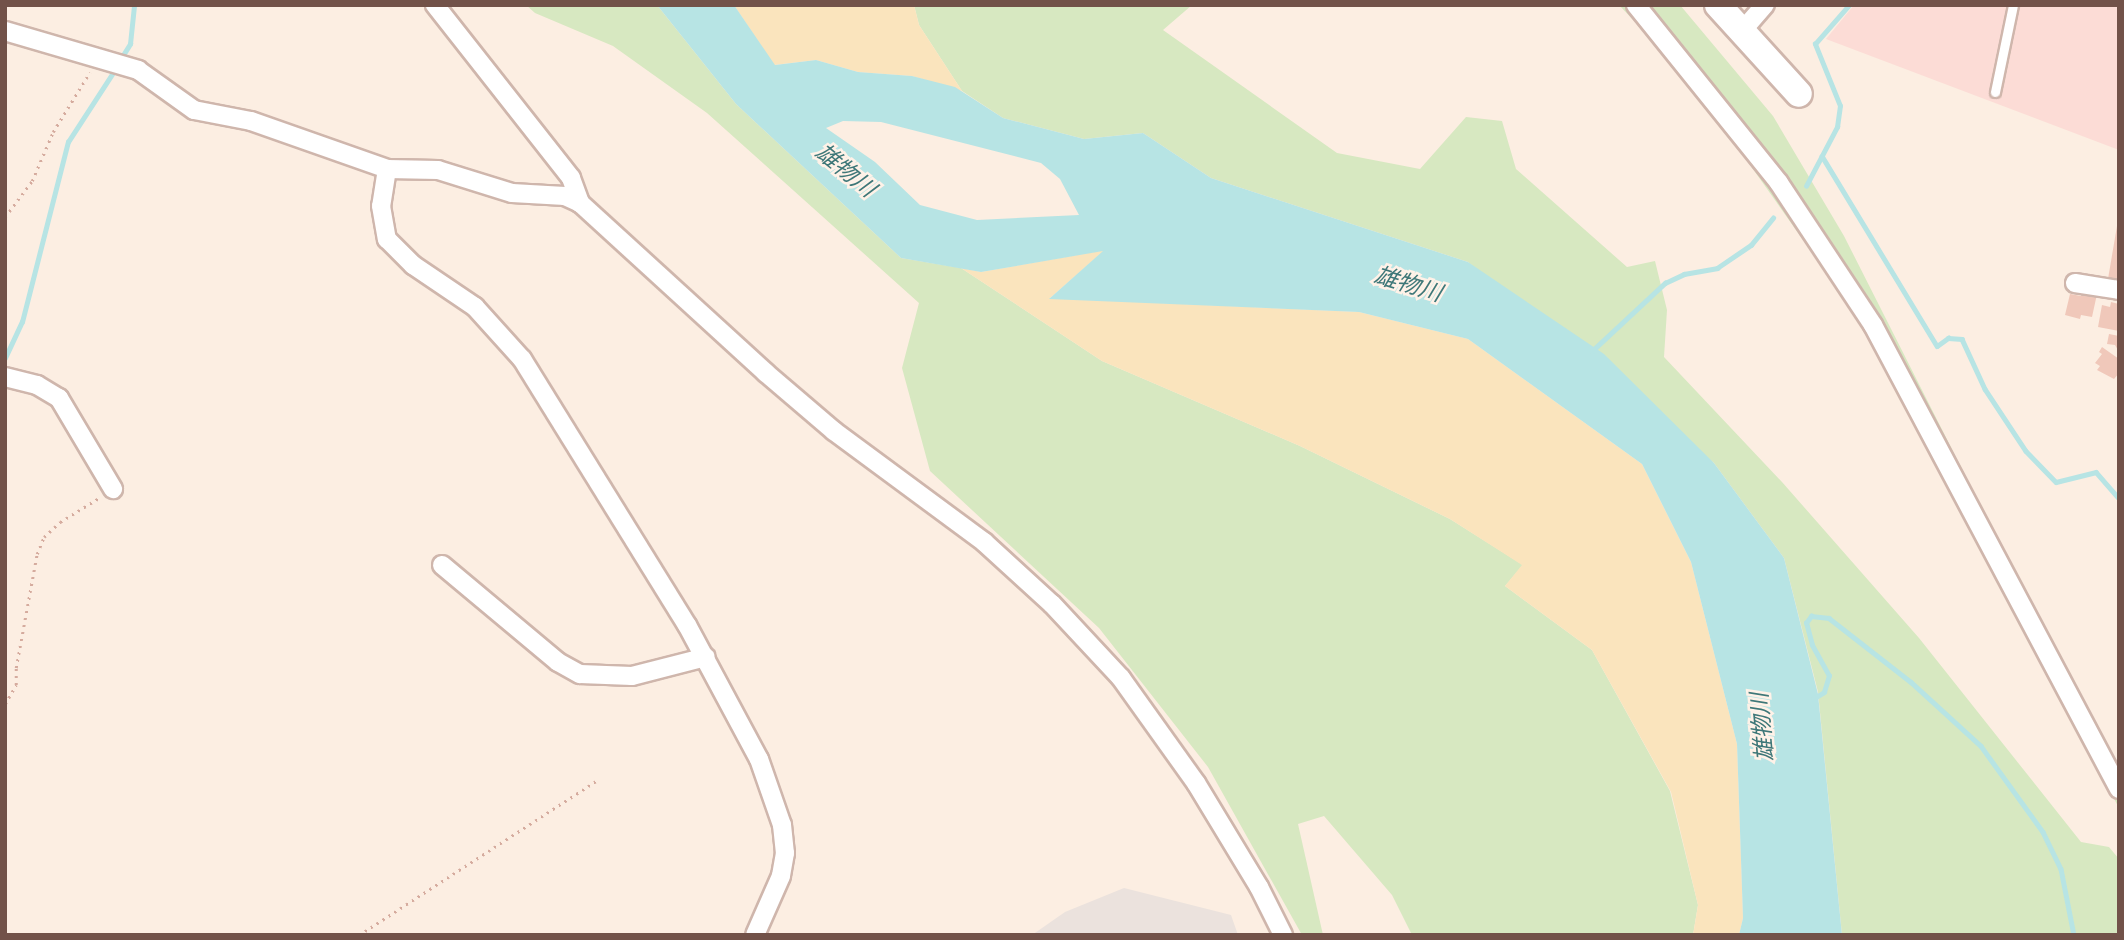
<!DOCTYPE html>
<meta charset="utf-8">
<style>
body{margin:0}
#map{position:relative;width:2124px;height:940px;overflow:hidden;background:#fceee2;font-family:"Source Sans 3","Noto Sans JP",sans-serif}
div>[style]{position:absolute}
.commercial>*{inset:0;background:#fcdcd6}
.industrial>*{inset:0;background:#ebe2dd}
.green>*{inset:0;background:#d7e8c1}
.sand>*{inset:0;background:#fae4bd}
.water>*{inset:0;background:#b7e4e4}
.stream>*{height:4.5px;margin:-2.25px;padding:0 2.25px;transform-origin:2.25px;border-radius:2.25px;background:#b7e4e4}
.building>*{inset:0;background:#f0c8ba}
.path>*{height:2.5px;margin-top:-1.25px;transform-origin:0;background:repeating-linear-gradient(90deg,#d5ab9e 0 2px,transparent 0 7px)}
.roads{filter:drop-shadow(2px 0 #cfb6ac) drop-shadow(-2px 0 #cfb6ac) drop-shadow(0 2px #cfb6ac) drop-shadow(0 -2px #cfb6ac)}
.lane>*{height:9px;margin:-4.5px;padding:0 4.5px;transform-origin:4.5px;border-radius:4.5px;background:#fff}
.street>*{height:18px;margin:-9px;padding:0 9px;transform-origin:9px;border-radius:9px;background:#fff}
.secondary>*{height:26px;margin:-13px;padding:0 13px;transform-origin:13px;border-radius:13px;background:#fff}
span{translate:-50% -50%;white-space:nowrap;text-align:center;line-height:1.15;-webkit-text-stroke:5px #fff2e8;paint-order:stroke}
.water-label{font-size:23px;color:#3e7778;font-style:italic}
.frame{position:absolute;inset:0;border:7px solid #725249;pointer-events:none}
</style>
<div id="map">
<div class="commercial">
<i style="clip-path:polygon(1854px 5px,2119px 5px,2119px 150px,1826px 39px)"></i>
</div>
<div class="industrial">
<i style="clip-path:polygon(1124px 888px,1231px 915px,1238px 935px,1032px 935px,1065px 912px)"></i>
</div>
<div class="green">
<i style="clip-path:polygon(526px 5px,657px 5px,736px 104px,901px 258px,961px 268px,1102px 361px,1300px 446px,1450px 519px,1523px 565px,1505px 586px,1592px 650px,1670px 791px,1698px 905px,1693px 935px,1412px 935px,1392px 895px,1324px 816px,1298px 824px,1323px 935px,1302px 935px,1208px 767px,1099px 628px,930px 471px,902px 368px,919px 303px,707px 113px,613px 46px,535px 13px)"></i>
<i style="clip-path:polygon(914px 5px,1192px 5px,1163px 30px,1337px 153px,1420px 169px,1466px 117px,1502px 121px,1516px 169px,1627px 267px,1655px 261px,1667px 310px,1664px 357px,1782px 482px,1919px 638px,2081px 842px,2109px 847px,2119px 859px,2119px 935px,1842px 935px,1818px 692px,1784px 558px,1714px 463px,1468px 262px,1211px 178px,1143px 133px,1084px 139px,1003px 118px,962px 91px,919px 25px)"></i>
<i style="clip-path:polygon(1619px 5px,1680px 5px,1773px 116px,1844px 236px,2044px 631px,2119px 800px,2119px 808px,1854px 312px,1690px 80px)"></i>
</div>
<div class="sand">
<i style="clip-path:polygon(734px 5px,914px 5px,919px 25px,962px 91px,912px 76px,858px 72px,816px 60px,774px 65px)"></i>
<i style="clip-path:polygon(1105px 250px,1050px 298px,1359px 312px,1468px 339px,1642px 464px,1691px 562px,1737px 744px,1743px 918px,1739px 935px,1693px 935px,1698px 905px,1671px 792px,1592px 650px,1505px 586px,1522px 565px,1450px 519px,1300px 446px,1102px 361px,961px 268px,981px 272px)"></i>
</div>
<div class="water">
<i style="clip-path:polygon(evenodd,657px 5px,734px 5px,775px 65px,816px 60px,858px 72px,912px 76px,955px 87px,1003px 118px,1084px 139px,1143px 133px,1211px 178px,1468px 262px,1604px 354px,1714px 463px,1784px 558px,1818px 694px,1842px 935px,1739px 935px,1743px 918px,1737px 744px,1691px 562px,1642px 464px,1468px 339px,1359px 312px,1049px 299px,1103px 251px,981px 272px,901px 258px,736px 104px,657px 5px,843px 121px,881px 122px,1041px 163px,1060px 179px,1079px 215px,977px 220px,920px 205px,875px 162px,826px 128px,843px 121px)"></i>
</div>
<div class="stream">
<i style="left:120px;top:60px;width:19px;rotate:-58deg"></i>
<i style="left:130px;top:44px;width:39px;rotate:-84deg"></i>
<i style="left:1822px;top:156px;width:222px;rotate:58.8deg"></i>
<i style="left:1937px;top:346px;width:14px;rotate:-36deg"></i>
<i style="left:1948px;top:338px;width:14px;rotate:4deg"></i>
<i style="left:1962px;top:339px;width:55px;rotate:65.3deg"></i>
<i style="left:1985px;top:389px;width:74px;rotate:56.5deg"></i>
<i style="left:2026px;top:451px;width:43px;rotate:45.9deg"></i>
<i style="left:2056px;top:482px;width:41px;rotate:-14deg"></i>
<i style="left:2096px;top:472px;width:35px;rotate:49deg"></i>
<i style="left:1806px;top:186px;width:67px;rotate:-62.3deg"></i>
<i style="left:1837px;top:127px;width:21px;rotate:-82deg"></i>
<i style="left:1840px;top:106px;width:67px;rotate:-112deg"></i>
<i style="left:1815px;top:44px;width:52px;rotate:-48.9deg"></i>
<i style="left:1592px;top:351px;width:100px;rotate:-43deg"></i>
<i style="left:1665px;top:283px;width:21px;rotate:-25deg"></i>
<i style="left:1684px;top:274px;width:34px;rotate:-10deg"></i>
<i style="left:1717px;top:268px;width:41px;rotate:-34.1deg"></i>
<i style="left:1751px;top:245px;width:35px;rotate:-51deg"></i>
<i style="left:5px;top:358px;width:40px;rotate:-65deg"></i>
<i style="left:22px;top:322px;width:186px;rotate:-75.7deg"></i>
<i style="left:68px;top:142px;width:88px;rotate:-57deg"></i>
<i style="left:1813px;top:699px;width:13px;rotate:-32deg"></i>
<i style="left:1824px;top:692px;width:17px;rotate:-73deg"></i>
<i style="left:1829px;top:676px;width:35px;rotate:-119deg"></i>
<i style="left:1812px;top:645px;width:23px;rotate:-105deg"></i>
<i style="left:1806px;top:623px;width:9px;rotate:-54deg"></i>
<i style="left:1811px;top:616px;width:18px;rotate:6deg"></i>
<i style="left:1829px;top:618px;width:104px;rotate:38deg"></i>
<i style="left:1911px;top:682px;width:95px;rotate:42.4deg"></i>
<i style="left:1981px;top:746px;width:106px;rotate:54.2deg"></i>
<i style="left:2043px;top:832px;width:41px;rotate:64.1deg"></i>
<i style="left:2061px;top:869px;width:67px;rotate:78.9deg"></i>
</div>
<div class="building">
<i style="clip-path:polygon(2117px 226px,2119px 226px,2119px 281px,2108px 279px)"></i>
<i style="clip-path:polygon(2082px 290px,2097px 294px,2092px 317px,2081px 315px,2080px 319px,2065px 315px,2070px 294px,2081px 296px)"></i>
<i style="clip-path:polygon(2111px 302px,2119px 304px,2119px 331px,2098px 327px,2102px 305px,2110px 307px)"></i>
<i style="clip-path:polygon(2109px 334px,2119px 336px,2119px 352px,2115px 345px,2107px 344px)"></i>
<i style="clip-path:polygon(2102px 347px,2119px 359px,2119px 373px,2114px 379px,2097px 370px,2100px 366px,2095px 363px,2102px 354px,2099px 352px)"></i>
</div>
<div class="path">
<i style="left:5px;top:217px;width:45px;rotate:-53.1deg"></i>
<i style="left:32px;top:181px;width:53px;rotate:-66.8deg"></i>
<i style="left:53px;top:132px;width:70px;rotate:-58.3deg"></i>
<i style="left:5px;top:704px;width:22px;rotate:-60deg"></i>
<i style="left:16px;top:685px;width:17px;rotate:-90deg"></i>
<i style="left:16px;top:668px;width:116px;rotate:-79.6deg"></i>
<i style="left:37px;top:554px;width:18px;rotate:-68deg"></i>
<i style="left:44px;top:537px;width:22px;rotate:-43deg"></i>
<i style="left:60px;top:522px;width:46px;rotate:-31.6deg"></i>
<i style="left:359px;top:935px;width:285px;rotate:-33deg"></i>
</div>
<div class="roads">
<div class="lane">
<i style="left:1995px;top:92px;width:89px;rotate:-78.3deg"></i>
</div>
<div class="street">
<i style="left:435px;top:5px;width:220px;rotate:51.8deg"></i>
<i style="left:571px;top:178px;width:27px;rotate:70deg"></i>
<i style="left:1636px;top:5px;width:228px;rotate:51.2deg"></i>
<i style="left:1779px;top:183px;width:170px;rotate:56.5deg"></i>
<i style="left:1873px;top:325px;width:525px;rotate:62.07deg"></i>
<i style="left:5px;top:31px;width:139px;rotate:16.3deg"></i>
<i style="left:138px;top:70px;width:69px;rotate:35.5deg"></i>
<i style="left:194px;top:110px;width:58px;rotate:10.9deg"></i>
<i style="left:251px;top:121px;width:144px;rotate:19.4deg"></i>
<i style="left:387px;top:169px;width:51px;rotate:1.1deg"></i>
<i style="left:438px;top:170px;width:77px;rotate:17.3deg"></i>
<i style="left:512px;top:193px;width:53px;rotate:3.2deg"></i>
<i style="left:565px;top:196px;width:17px;rotate:25deg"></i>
<i style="left:580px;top:203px;width:252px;rotate:42.4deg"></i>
<i style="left:766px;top:373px;width:89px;rotate:40.5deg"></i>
<i style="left:834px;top:431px;width:187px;rotate:36.5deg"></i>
<i style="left:984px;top:542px;width:92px;rotate:42.4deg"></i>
<i style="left:1052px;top:604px;width:101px;rotate:47deg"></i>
<i style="left:1121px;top:678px;width:129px;rotate:54.5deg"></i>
<i style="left:1196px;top:783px;width:122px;rotate:58.8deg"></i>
<i style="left:1259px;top:887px;width:54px;rotate:63.4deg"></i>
<i style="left:1742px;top:31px;width:35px;rotate:-49deg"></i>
<i style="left:387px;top:169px;width:37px;rotate:99deg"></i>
<i style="left:381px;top:206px;width:34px;rotate:80deg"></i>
<i style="left:387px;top:239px;width:37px;rotate:45deg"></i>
<i style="left:413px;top:265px;width:75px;rotate:34.1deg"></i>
<i style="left:475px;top:307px;width:70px;rotate:47.9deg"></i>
<i style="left:522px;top:359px;width:313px;rotate:58.2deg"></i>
<i style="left:687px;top:625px;width:152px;rotate:61.8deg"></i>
<i style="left:759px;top:759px;width:70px;rotate:70.8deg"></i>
<i style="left:782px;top:825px;width:28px;rotate:84deg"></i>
<i style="left:785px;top:853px;width:23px;rotate:100deg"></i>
<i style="left:781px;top:876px;width:64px;rotate:113.8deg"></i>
<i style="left:2075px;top:283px;width:45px;rotate:9deg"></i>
<i style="left:5px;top:377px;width:33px;rotate:14deg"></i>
<i style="left:37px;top:385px;width:26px;rotate:31deg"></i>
<i style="left:59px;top:398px;width:106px;rotate:59.3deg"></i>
<i style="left:442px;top:565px;width:151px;rotate:39.9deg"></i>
<i style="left:558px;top:662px;width:25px;rotate:29deg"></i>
<i style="left:580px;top:674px;width:52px;rotate:2.2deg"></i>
<i style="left:632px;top:676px;width:76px;rotate:-14.4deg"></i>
</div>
<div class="secondary">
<i style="left:1718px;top:5px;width:120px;rotate:47.7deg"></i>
</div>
</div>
<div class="water-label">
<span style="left:845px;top:171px;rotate:39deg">雄物川</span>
<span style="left:1408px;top:285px;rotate:17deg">雄物川</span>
<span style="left:1763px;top:727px;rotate:-95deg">雄物川</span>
</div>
<div class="frame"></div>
</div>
